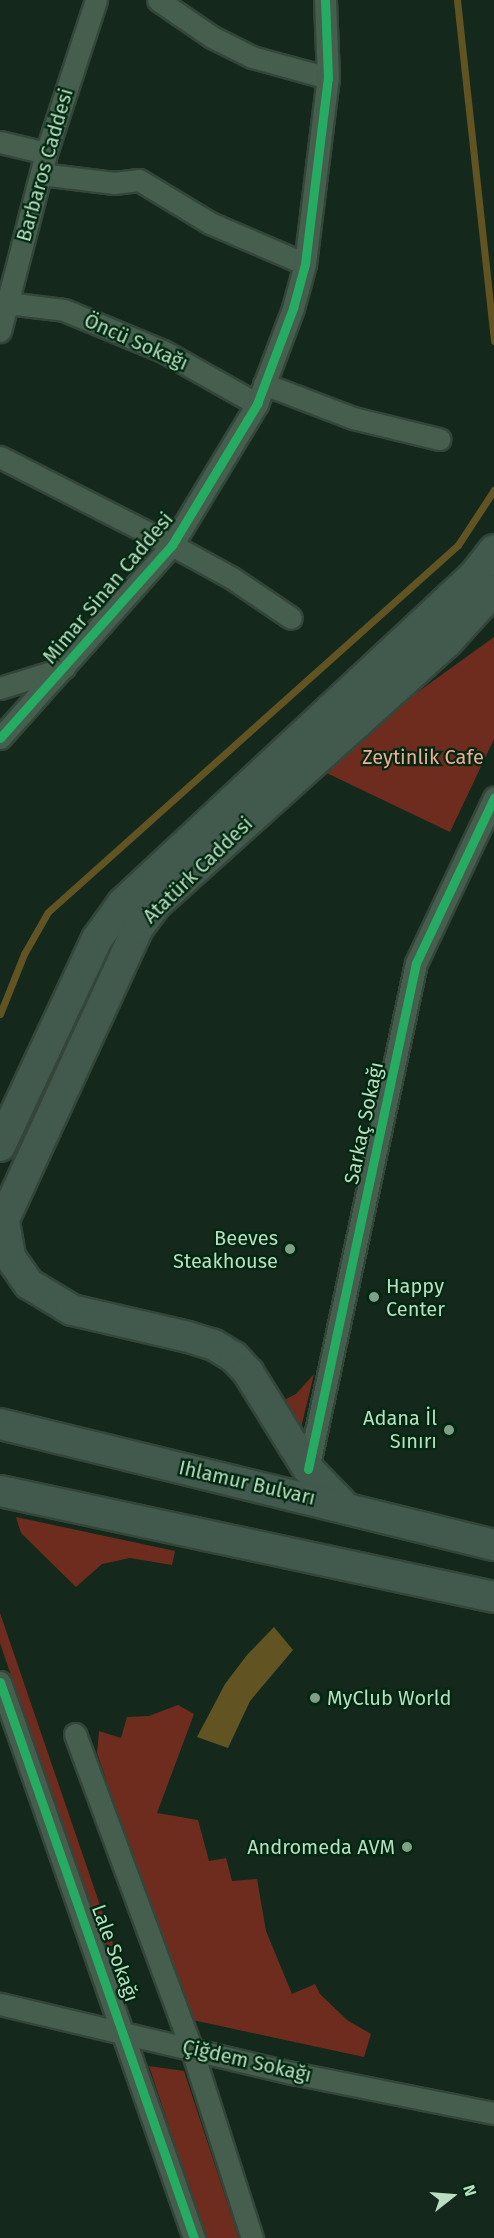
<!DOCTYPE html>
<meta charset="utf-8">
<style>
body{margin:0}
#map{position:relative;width:494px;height:2238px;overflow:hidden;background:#14291c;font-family:"Fira Sans",sans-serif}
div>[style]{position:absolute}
.green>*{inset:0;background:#6e2c1f}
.water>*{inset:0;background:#615422}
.stream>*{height:7px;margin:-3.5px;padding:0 3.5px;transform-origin:3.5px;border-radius:3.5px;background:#615422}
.roads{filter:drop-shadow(2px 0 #34463a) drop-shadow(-2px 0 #34463a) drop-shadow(0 2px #34463a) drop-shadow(0 -2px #34463a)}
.street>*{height:21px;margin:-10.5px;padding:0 10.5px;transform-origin:10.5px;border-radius:10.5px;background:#455e4d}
.secondary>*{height:30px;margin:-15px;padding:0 15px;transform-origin:15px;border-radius:15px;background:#42594d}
.cycleway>*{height:9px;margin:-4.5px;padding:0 4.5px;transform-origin:4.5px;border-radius:4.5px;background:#26ab63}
.dots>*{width:16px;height:16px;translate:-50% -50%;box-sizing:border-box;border:3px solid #012810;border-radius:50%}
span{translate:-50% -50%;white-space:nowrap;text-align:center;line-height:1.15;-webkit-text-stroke:4.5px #012810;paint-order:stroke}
.street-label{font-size:20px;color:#bbddc2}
.park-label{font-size:20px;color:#f4a999}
.poi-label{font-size:20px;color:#bbddc2}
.right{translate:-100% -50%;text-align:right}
.left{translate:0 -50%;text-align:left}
.north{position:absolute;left:422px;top:2166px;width:60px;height:60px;-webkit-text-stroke:4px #012810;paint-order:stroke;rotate:73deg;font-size:16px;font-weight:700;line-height:24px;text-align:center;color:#bbddc2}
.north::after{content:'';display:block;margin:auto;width:21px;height:27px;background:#bbddc2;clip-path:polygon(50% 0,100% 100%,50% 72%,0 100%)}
</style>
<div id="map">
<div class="green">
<i style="clip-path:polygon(494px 637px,494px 739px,450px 832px,314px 767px)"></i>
<i style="clip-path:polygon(314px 1374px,300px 1432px,282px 1401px,296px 1394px)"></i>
<i style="clip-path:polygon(16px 1517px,175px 1551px,172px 1565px,130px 1558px,102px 1564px,76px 1587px,21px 1533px)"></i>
<i style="clip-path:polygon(0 1613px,130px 1993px,120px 1996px,0 1643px)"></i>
<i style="clip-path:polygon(178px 1705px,194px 1714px,157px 1813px,198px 1820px,209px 1861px,226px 1858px,232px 1881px,257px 1879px,266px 1931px,292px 1994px,315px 1984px,320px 1994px,347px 2020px,371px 2034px,364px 2057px,188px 2019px,97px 1753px,99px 1731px,121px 1738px,127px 1717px,149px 1716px)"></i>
<i style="clip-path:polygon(149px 2066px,184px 2071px,239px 2238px,206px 2238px)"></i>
</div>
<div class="water">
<i style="clip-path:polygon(274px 1627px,293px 1650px,250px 1701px,228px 1748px,197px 1737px,225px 1684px,247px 1655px)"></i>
</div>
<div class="stream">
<i style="left:457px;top:0;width:343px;rotate:83.8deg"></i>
<i style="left:0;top:1014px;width:65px;rotate:-68.2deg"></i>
<i style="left:24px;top:954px;width:48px;rotate:-60.3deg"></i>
<i style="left:48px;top:912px;width:550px;rotate:-41.83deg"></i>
<i style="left:458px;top:545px;width:66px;rotate:-56.8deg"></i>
</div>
<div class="roads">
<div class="street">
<i style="left:158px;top:0;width:65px;rotate:34.4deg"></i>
<i style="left:212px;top:37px;width:45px;rotate:26.6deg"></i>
<i style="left:252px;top:57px;width:79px;rotate:15.4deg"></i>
<i style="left:0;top:142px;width:47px;rotate:13.4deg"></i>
<i style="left:41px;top:174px;width:74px;rotate:7deg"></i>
<i style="left:114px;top:183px;width:25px;rotate:-7deg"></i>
<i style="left:139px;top:180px;width:83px;rotate:31.2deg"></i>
<i style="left:210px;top:223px;width:103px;rotate:23.3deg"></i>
<i style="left:7px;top:303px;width:57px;rotate:7deg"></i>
<i style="left:64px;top:310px;width:107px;rotate:22.5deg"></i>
<i style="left:163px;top:351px;width:108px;rotate:29.4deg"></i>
<i style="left:0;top:331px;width:184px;rotate:-75.5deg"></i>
<i style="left:46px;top:153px;width:161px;rotate:-71.9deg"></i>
<i style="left:264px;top:384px;width:95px;rotate:20.9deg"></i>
<i style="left:353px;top:418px;width:89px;rotate:13.7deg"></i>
<i style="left:0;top:457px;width:193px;rotate:27.1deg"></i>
<i style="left:172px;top:545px;width:68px;rotate:28.8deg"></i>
<i style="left:232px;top:578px;width:71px;rotate:34.1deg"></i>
<i style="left:0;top:688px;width:67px;rotate:-17.4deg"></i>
<i style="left:0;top:738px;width:259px;rotate:-48.3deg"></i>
<i style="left:172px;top:545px;width:165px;rotate:-58.9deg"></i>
<i style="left:257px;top:404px;width:103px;rotate:-69.4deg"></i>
<i style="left:293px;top:308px;width:46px;rotate:-74.7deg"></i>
<i style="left:305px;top:264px;width:187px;rotate:-83deg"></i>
<i style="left:328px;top:78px;width:78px;rotate:-92.2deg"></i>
<i style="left:308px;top:1469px;width:517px;rotate:-77.95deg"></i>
<i style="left:416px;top:963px;width:183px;rotate:-64.7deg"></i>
<i style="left:0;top:1682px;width:589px;rotate:70.77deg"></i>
<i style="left:75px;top:1734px;width:334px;rotate:69.7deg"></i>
<i style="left:191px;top:2047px;width:201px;rotate:72.3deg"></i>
<i style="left:0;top:2004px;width:301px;rotate:13.3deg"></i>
<i style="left:293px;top:2073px;width:205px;rotate:11.3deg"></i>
</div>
<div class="secondary">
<i style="left:0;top:1146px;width:229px;rotate:-64.9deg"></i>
<i style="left:97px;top:939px;width:44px;rotate:-54.2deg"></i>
<i style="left:123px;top:903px;width:478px;rotate:-43deg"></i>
<i style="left:473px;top:577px;width:34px;rotate:-52deg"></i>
<i style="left:4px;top:1222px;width:36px;rotate:80deg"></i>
<i style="left:10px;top:1257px;width:33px;rotate:55deg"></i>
<i style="left:29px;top:1284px;width:50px;rotate:31.2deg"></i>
<i style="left:72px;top:1310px;width:119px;rotate:13.1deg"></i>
<i style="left:188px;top:1337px;width:27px;rotate:17deg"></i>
<i style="left:214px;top:1345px;width:23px;rotate:31deg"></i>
<i style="left:234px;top:1357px;width:21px;rotate:47deg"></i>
<i style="left:248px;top:1372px;width:114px;rotate:58.3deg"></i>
<i style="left:308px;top:1469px;width:53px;rotate:45.8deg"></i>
<i style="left:0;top:1228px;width:330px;rotate:-65.3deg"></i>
<i style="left:138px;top:928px;width:31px;rotate:-53deg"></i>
<i style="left:157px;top:903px;width:390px;rotate:-42deg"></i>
<i style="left:447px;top:642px;width:70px;rotate:-47.9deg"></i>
<i style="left:0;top:1424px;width:509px;rotate:13.76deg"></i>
<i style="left:0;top:1491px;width:505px;rotate:12.11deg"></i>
</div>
</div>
<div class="cycleway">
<i style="left:0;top:738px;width:259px;rotate:-48.3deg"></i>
<i style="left:172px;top:545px;width:165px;rotate:-58.9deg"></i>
<i style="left:257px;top:404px;width:103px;rotate:-69.4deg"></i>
<i style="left:293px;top:308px;width:46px;rotate:-74.7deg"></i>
<i style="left:305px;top:264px;width:187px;rotate:-83deg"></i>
<i style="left:328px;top:78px;width:78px;rotate:-92.2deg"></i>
<i style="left:308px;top:1469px;width:517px;rotate:-77.95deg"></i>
<i style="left:416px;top:963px;width:183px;rotate:-64.7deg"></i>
<i style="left:0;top:1682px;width:589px;rotate:70.77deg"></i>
</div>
<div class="dots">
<i style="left:290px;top:1249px;background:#819e88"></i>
<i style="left:374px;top:1297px;background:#819e88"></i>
<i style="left:449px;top:1430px;background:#819e88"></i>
<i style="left:315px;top:1698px;background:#819e88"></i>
<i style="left:407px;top:1847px;background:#819e88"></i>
</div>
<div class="street-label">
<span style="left:45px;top:165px;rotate:-74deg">Barbaros Caddesi</span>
<span style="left:136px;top:342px;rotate:24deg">Öncü Sokağı</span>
<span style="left:108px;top:588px;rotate:-50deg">Mimar Sinan Caddesi</span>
<span style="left:198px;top:870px;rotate:-44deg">Atatürk Caddesi</span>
<span style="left:364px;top:1123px;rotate:-78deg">Sarkaç Sokağı</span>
<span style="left:247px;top:1483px;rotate:13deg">Ihlamur Bulvarı</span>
<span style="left:115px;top:1953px;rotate:70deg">Lale Sokağı</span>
<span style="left:247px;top:2061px;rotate:13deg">Çiğdem Sokağı</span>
</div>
<div class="park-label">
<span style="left:423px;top:757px">Zeytinlik Cafe</span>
</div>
<div class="poi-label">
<span class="right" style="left:278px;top:1250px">Beeves<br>Steakhouse</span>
<span class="left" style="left:386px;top:1298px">Happy<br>Center</span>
<span class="right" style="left:437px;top:1430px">Adana İl<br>Sınırı</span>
<span class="left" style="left:327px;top:1698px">MyClub World</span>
<span class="right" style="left:395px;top:1847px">Andromeda AVM</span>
</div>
<div class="north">N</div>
</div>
